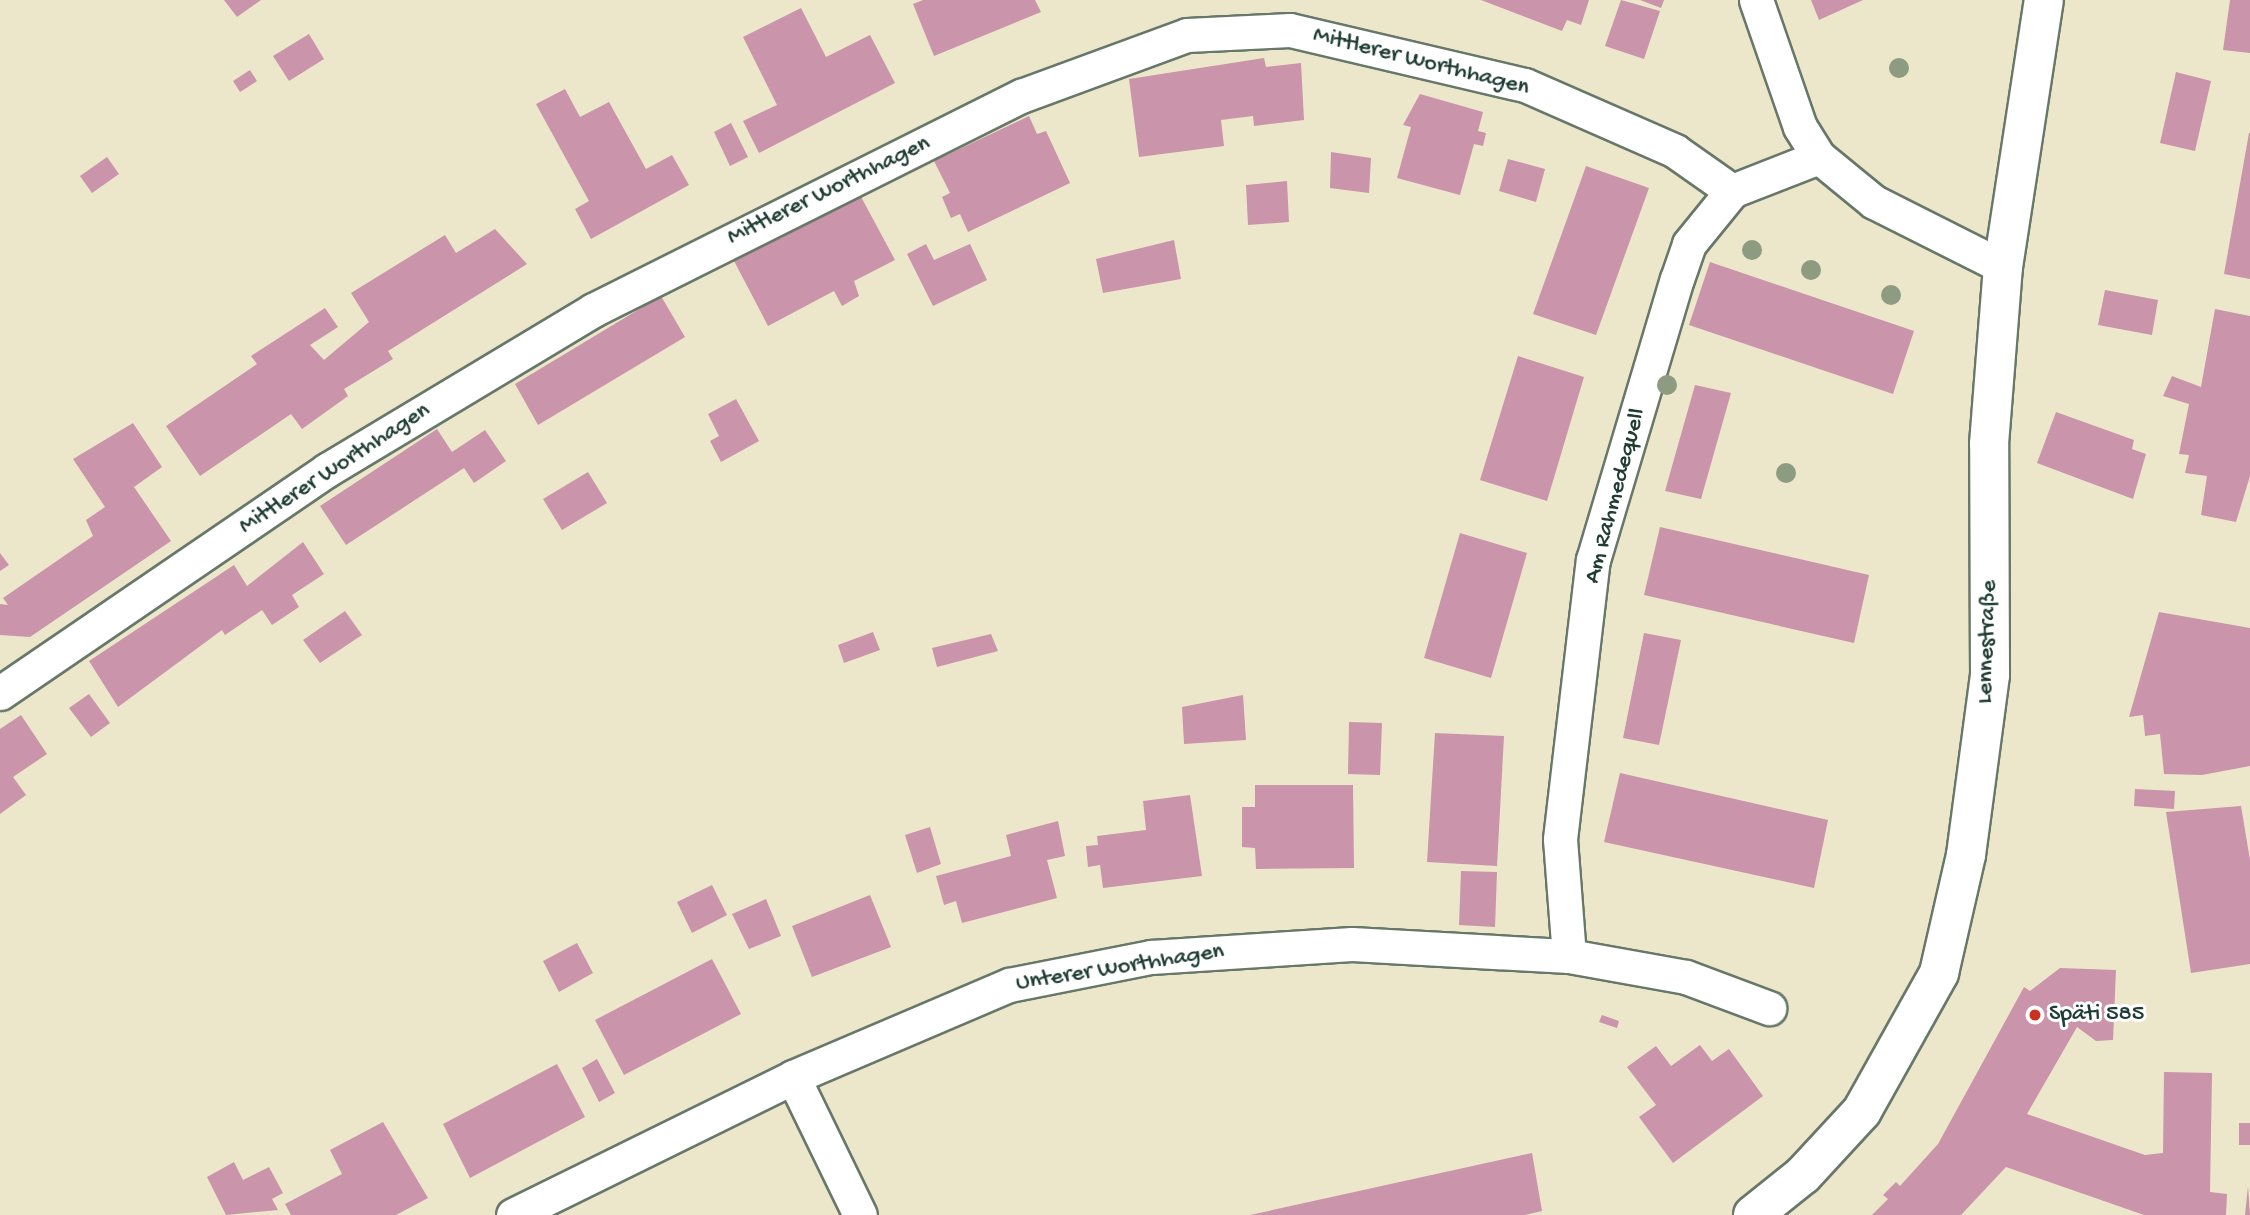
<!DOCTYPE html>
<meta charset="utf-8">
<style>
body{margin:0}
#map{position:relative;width:2250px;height:1215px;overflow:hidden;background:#ece7cb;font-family:"Gochi Hand",sans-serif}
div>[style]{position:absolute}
.building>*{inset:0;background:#ca94aa}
.roads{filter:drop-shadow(2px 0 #677869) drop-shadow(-2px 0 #677869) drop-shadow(0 2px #677869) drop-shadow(0 -2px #677869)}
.street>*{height:33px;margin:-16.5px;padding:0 16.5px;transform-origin:16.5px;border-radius:16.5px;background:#fff}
.secondary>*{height:38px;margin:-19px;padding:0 19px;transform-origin:19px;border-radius:19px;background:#fff}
.trees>*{width:20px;height:20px;margin:-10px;border-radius:50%;background:#8d9c80}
.dots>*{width:19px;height:19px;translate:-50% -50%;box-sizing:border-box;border:4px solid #fff;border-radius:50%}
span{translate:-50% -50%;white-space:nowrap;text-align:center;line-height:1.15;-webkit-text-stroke:6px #fff;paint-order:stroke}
.street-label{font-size:24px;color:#1f3d34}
.poi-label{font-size:24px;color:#1f3d34}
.left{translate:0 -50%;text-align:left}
</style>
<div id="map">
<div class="building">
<i style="clip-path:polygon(224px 0,261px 0,237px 17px)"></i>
<i style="clip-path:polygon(923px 0,1035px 0,1041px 12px,934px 56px,913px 4px)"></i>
<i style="clip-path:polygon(1481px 0,1589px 0,1581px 25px,1567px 20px,1562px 31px)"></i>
<i style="clip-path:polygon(1621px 0,1660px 11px,1644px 59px,1605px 46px)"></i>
<i style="clip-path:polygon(1640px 0,1664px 0,1661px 8px)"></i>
<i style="clip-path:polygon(1811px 0,1863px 0,1819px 20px)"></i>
<i style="clip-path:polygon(2230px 0,2250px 0,2250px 53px,2223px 50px)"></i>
<i style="clip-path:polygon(801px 8px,826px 57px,870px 35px,895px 83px,759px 153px,743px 121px,777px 105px,743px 37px)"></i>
<i style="clip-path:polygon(309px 34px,324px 59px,289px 81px,273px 56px)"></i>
<i style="clip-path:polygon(1264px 58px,1266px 67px,1301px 63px,1304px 120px,1254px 126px,1253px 116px,1221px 120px,1224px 146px,1139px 157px,1129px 79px)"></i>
<i style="clip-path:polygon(250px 70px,257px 81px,240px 92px,233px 81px)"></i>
<i style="clip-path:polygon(2176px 72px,2211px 81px,2195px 151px,2160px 143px)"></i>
<i style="clip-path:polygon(565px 89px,580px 117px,609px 102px,646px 169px,672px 155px,689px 185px,591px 239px,575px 209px,589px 201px,536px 104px)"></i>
<i style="clip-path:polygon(1420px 94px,1483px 112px,1478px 131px,1486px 133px,1483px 146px,1474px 144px,1460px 195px,1397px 178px,1411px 127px,1403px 125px)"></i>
<i style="clip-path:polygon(1029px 116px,1037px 134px,1046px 131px,1070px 183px,968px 232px,960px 214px,951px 218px,942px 197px,950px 193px,934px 161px)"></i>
<i style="clip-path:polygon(731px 123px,748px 157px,730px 166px,714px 132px)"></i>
<i style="clip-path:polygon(2249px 133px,2250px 133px,2250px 279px,2224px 274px)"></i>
<i style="clip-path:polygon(1331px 152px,1371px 158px,1369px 193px,1330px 188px)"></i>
<i style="clip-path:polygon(107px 157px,119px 174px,92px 193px,80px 176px)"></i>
<i style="clip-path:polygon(1508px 159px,1545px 169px,1536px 202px,1499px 191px)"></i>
<i style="clip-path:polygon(1586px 166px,1649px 188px,1596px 335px,1533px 314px)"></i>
<i style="clip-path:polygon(1287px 181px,1289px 222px,1248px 225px,1246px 185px)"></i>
<i style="clip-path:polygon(859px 193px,895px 260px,854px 281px,859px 296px,842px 306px,834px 291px,768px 326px,733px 259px)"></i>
<i style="clip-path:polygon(495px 229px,527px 264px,388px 351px,393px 359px,344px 389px,348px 396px,302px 429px,291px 414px,200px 476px,166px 426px,257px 364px,251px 356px,325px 308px,338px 327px,310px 345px,324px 360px,369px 322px,351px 293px,445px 235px,456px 253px)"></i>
<i style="clip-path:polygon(1174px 240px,1181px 279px,1103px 293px,1096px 259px)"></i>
<i style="clip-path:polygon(926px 244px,934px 260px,970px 244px,987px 280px,933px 306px,907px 254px)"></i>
<i style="clip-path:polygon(1710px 262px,1914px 331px,1893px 394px,1689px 325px)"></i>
<i style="clip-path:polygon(2105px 290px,2158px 300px,2152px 335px,2098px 325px)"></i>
<i style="clip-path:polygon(661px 296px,685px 337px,538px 425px,515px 384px)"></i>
<i style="clip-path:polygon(2215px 309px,2250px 316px,2250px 476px,2236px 522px,2201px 515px,2207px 476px,2185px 473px,2189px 455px,2179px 454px,2189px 404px,2163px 396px,2172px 376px,2201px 387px)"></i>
<i style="clip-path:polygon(1518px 356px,1584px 377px,1547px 501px,1480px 480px)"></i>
<i style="clip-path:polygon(1695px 385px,1731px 393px,1701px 499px,1665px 491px)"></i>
<i style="clip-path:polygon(736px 399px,759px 441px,721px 462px,710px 441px,719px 436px,708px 414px)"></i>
<i style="clip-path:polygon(2056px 412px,2134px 440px,2132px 449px,2146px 454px,2133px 499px,2037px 463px)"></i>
<i style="clip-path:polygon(133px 423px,162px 467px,134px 487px,171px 541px,30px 637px,0 635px,0 604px,8px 605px,3px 598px,93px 536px,86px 520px,105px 507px,73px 459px)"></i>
<i style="clip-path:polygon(437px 429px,452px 452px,485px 430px,506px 461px,474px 483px,464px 468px,346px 545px,320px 506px)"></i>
<i style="clip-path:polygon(588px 472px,607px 503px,562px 530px,543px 499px)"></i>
<i style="clip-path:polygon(1660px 527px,1869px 575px,1854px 643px,1644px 595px)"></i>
<i style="clip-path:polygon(1460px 533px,1527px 553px,1491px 678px,1424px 658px)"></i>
<i style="clip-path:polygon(303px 542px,324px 574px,292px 595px,299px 607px,272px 625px,262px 610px,225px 635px,222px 630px,118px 707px,89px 661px,234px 565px,247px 586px)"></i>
<i style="clip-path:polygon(0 553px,9px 565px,0 571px)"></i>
<i style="clip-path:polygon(345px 611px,362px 635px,320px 663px,303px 640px)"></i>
<i style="clip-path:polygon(2159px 612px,2250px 628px,2250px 766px,2202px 775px,2164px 774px,2160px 734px,2145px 736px,2143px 715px,2129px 717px)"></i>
<i style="clip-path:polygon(873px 632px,880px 650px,844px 663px,838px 645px)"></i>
<i style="clip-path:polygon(1644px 633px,1681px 640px,1659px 745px,1623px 738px)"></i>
<i style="clip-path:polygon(991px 634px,998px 651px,937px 667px,932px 648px)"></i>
<i style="clip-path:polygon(89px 694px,110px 723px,91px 737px,69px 708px)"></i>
<i style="clip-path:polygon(1243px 695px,1246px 740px,1184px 744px,1182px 707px)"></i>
<i style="clip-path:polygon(21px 715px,47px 754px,13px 777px,26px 795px,0 814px,0 729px)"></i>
<i style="clip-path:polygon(1349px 722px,1382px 723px,1380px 775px,1348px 774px)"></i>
<i style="clip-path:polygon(1435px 733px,1504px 736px,1497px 866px,1427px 862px)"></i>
<i style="clip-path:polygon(1620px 773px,1828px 820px,1814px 888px,1604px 842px)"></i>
<i style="clip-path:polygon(1255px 785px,1353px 785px,1354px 868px,1256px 869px,1255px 848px,1242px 847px,1242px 807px,1255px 807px)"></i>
<i style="clip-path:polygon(2135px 789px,2175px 791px,2174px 809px,2134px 806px)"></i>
<i style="clip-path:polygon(1190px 795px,1202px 876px,1103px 888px,1100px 865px,1088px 867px,1086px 846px,1098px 845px,1097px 836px,1146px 830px,1143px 801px)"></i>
<i style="clip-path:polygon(2241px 806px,2250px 860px,2250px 964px,2191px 973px,2166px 812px)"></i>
<i style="clip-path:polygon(1058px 821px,1065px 856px,1047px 860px,1057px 898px,962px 923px,956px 901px,944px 905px,936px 876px,1011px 856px,1006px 835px)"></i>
<i style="clip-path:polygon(930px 827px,941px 864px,917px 873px,905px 835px)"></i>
<i style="clip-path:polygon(1461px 871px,1497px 872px,1495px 927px,1459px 925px)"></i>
<i style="clip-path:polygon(712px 885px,727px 915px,692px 933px,677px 902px)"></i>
<i style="clip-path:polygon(870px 895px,891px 947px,812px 977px,792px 926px)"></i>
<i style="clip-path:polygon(766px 899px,781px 936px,749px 949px,732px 914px)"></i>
<i style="clip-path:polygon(577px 943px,593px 973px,559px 992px,543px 961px)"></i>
<i style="clip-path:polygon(712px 959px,741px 1014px,624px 1075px,595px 1020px)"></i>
<i style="clip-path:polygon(2060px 968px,2116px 970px,2113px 1040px,2096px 1041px,2077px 1027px,2027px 1114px,2145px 1155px,2163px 1153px,2164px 1072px,2212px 1073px,2210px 1192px,2227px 1194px,2226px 1215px,2144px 1215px,2006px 1167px,1961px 1215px,1872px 1215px,1888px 1199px,1883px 1195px,1896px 1182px,1900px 1186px,1938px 1144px,2024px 987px,2030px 991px)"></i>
<i style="clip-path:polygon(1602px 1015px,1619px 1021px,1617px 1028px,1599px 1022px)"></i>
<i style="clip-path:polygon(1700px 1045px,1712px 1061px,1729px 1049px,1763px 1096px,1673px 1163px,1639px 1117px,1656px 1105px,1627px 1067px,1656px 1046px,1671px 1066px)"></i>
<i style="clip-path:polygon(597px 1059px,615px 1093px,599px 1102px,582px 1068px)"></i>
<i style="clip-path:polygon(557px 1064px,585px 1117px,470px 1178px,443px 1124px)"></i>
<i style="clip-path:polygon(383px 1122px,428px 1198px,396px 1215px,291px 1215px,285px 1204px,342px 1174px,330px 1150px)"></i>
<i style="clip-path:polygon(2239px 1123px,2250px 1123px,2250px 1145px,2239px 1145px)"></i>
<i style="clip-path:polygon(1532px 1153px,1542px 1211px,1525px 1215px,1250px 1215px)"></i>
<i style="clip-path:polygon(234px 1162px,243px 1180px,269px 1167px,283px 1193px,272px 1199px,278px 1210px,226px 1215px,207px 1177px)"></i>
<i style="clip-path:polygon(2248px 1186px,2250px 1215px,2245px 1215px)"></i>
</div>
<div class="roads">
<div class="street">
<i style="left:1756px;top:0;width:134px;rotate:70.9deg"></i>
<i style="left:1800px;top:127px;width:36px;rotate:58deg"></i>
<i style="left:1819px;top:157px;width:71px;rotate:39.3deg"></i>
<i style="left:1874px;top:202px;width:144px;rotate:26.7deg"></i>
<i style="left:0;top:693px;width:396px;rotate:-34.3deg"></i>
<i style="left:327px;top:470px;width:310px;rotate:-31deg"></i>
<i style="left:593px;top:310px;width:479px;rotate:-26.6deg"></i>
<i style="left:1021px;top:96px;width:177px;rotate:-20.2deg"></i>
<i style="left:1187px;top:35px;width:103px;rotate:-2.8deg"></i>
<i style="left:1290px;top:30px;width:241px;rotate:13.2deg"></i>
<i style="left:1525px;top:85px;width:164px;rotate:23.7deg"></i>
<i style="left:1675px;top:151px;width:70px;rotate:35.1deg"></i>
<i style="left:1569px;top:956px;width:117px;rotate:-94.4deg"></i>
<i style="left:1560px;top:839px;width:281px;rotate:-83.3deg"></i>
<i style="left:1593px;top:560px;width:293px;rotate:-73.4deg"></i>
<i style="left:1677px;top:279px;width:37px;rotate:-71deg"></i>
<i style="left:1689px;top:244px;width:68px;rotate:-50.9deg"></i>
<i style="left:1732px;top:191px;width:93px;rotate:-21.3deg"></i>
<i style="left:793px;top:1077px;width:153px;rotate:64.1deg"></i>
<i style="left:513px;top:1215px;width:312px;rotate:-26.2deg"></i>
<i style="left:793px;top:1077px;width:235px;rotate:-23.1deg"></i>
<i style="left:1009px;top:985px;width:145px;rotate:-11.2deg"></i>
<i style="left:1151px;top:957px;width:201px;rotate:-3.7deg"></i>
<i style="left:1352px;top:944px;width:217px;rotate:3.2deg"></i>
<i style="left:1569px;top:956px;width:119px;rotate:10.2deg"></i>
<i style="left:1686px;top:977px;width:89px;rotate:20.5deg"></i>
</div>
<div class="secondary">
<i style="left:1753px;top:1215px;width:64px;rotate:-38.7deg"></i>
<i style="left:1803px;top:1175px;width:87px;rotate:-47.3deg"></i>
<i style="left:1862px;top:1111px;width:158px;rotate:-60.8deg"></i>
<i style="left:1939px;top:973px;width:121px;rotate:-77.1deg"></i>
<i style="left:1966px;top:855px;width:182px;rotate:-82.4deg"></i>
<i style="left:1990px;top:675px;width:231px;rotate:-90.2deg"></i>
<i style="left:1989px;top:444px;width:178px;rotate:-85.5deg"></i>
<i style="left:2003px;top:267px;width:270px;rotate:-81.3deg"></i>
</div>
</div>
<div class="trees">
<i style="left:1899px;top:68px"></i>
<i style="left:1752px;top:250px"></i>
<i style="left:1811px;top:270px"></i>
<i style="left:1891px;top:295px"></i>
<i style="left:1667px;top:385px"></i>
<i style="left:1786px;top:473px"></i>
</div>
<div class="dots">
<i style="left:2035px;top:1015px;background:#c8321e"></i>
</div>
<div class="street-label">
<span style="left:1421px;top:62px;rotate:14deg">Mittlerer Worthhagen</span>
<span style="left:829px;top:191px;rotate:-26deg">Mittlerer Worthhagen</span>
<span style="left:335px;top:469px;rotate:-33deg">Mittlerer Worthhagen</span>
<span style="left:1616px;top:496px;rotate:-75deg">Am Rahmedequell</span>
<span style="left:1988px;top:642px;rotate:-88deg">Lennestraße</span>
<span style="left:1120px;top:968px;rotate:-9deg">Unterer Worthhagen</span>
</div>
<div class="poi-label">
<span class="left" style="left:2049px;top:1015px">Späti 585</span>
</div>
</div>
